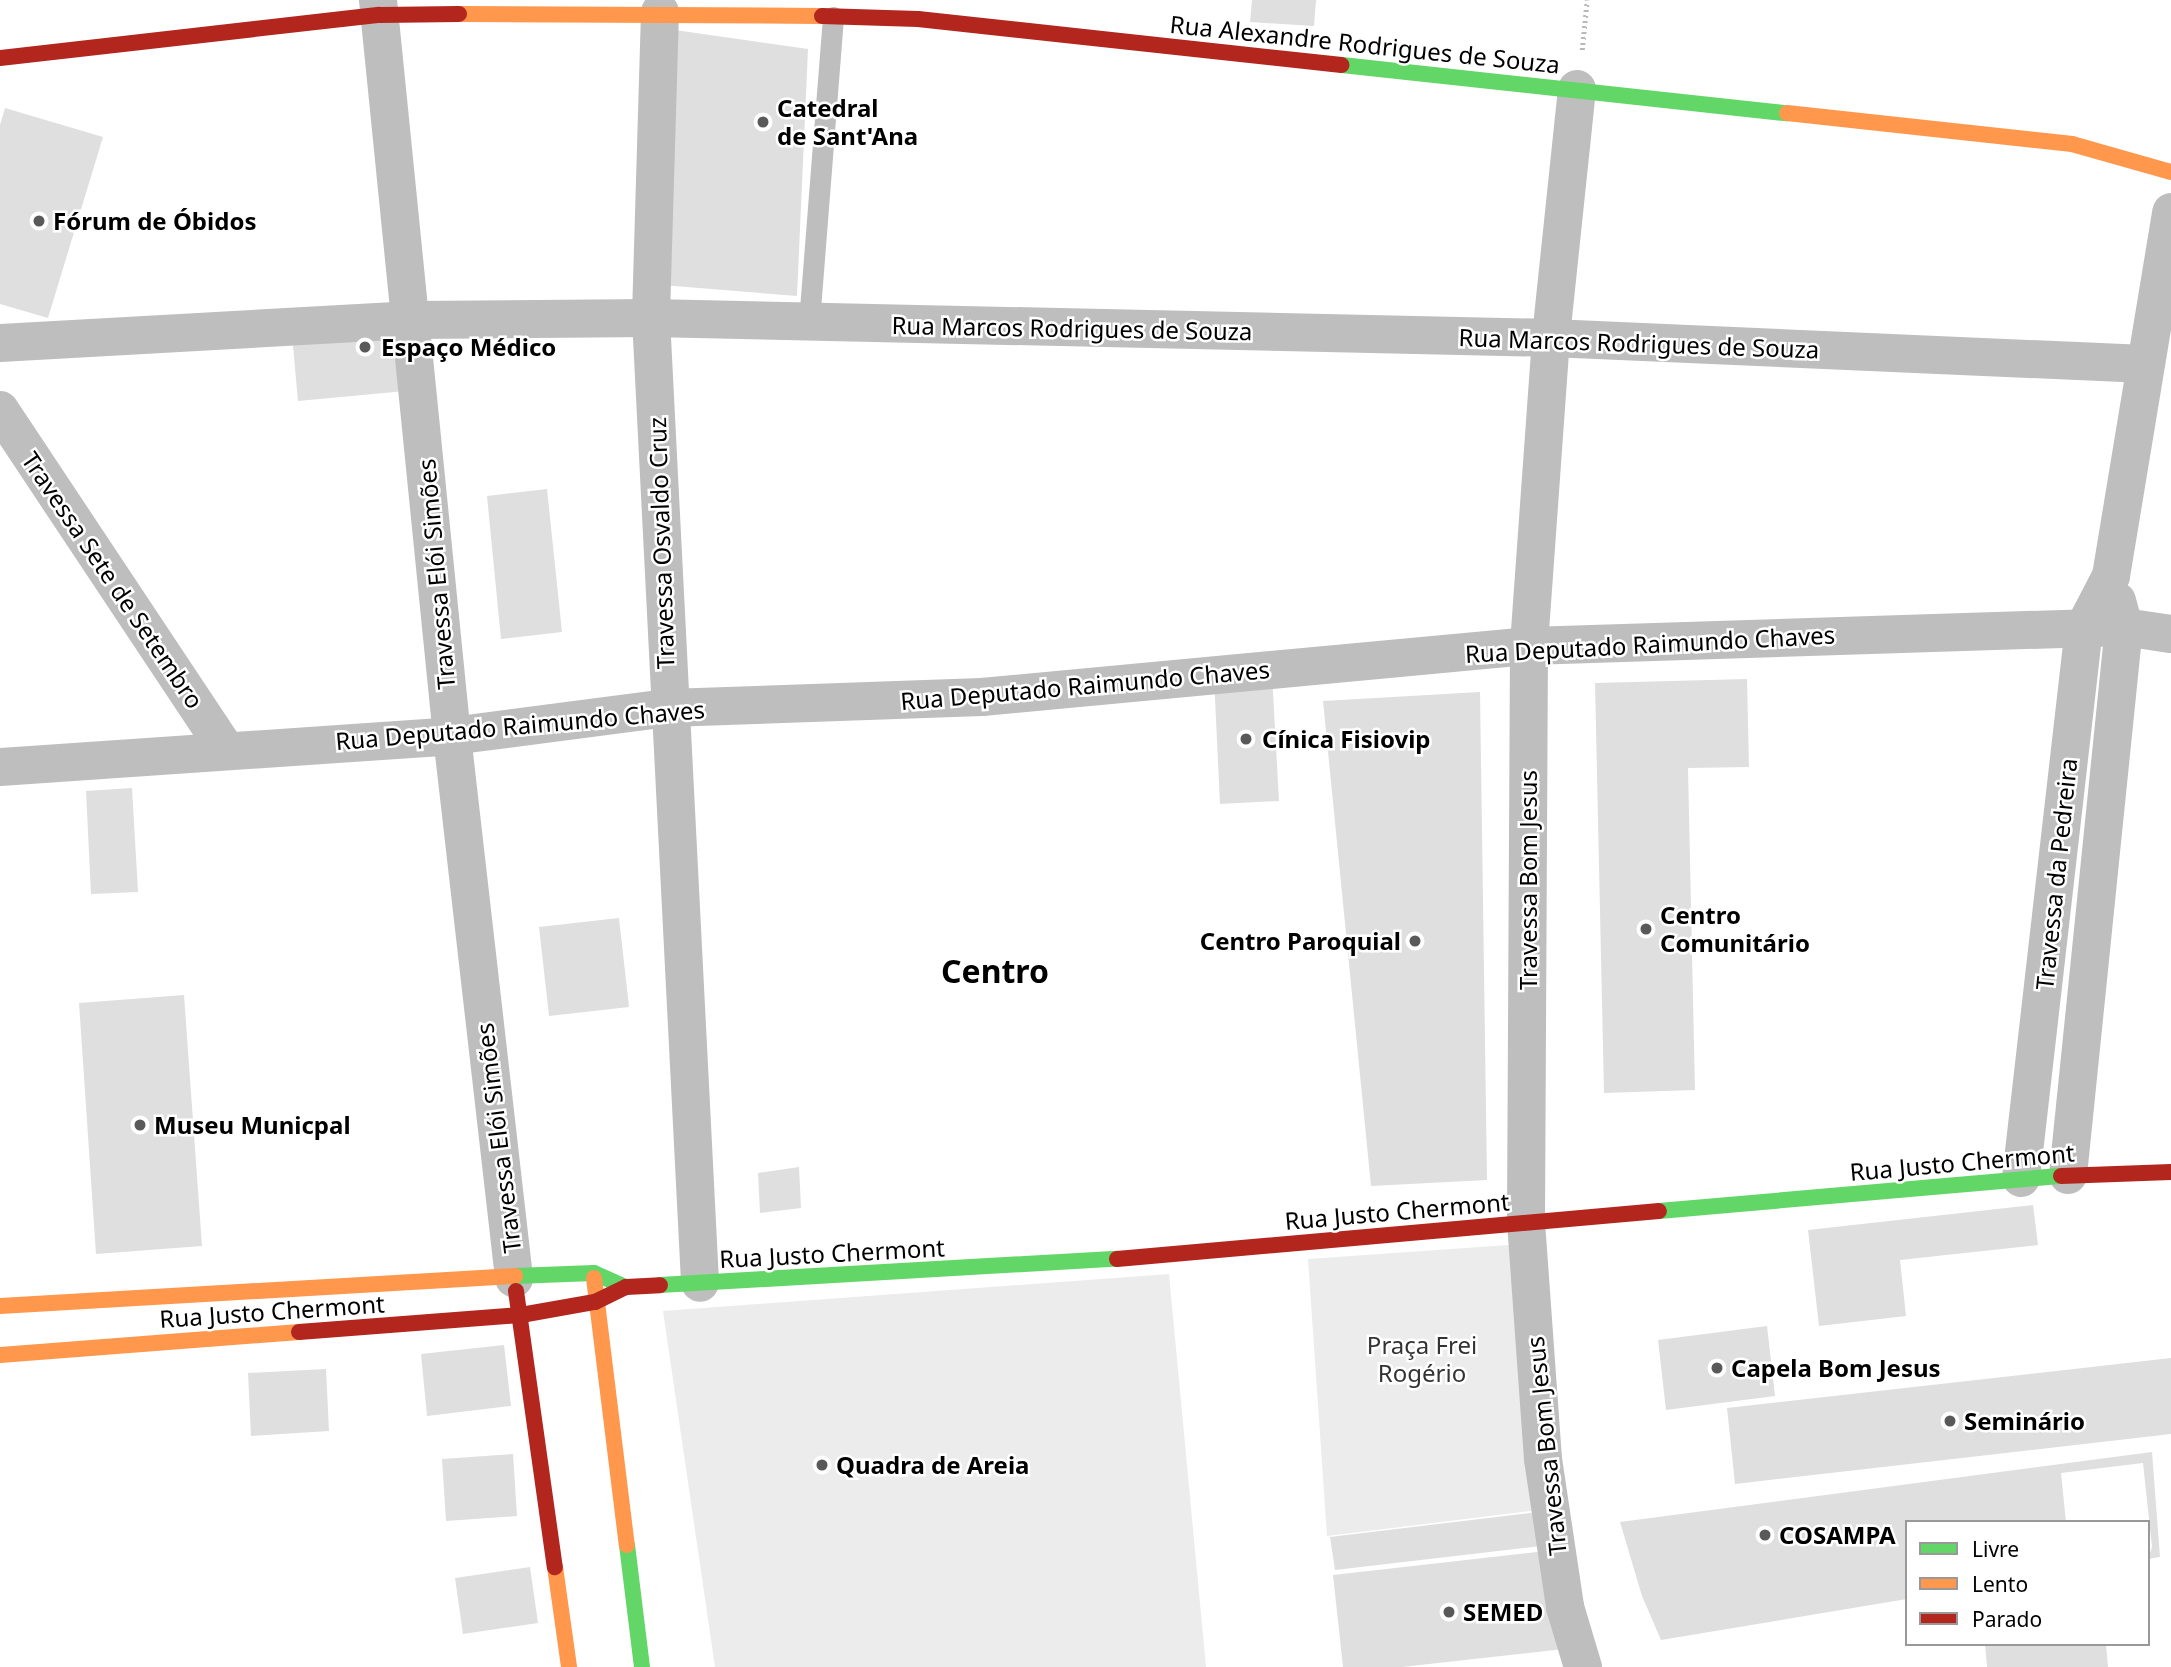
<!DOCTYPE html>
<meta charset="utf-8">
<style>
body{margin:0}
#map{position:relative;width:2171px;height:1667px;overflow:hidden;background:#fff;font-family:"Noto Sans",sans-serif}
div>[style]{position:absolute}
.green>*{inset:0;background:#ececec}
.building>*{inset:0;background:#dfdfdf}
.path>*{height:4.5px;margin-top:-2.25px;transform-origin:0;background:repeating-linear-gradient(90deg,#b9b9b9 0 2px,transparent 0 5.5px)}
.lane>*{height:21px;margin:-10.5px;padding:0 10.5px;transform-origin:10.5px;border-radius:10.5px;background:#bebebe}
.street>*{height:38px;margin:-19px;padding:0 19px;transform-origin:19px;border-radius:19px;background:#bebebe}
.fast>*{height:16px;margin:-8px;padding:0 8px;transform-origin:8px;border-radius:8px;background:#63d668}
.slow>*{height:16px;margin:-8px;padding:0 8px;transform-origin:8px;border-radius:8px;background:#ff974d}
.jam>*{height:16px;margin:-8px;padding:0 8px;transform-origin:8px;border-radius:8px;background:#b3261e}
.dots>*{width:19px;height:19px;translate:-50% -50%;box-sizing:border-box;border:4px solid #fff;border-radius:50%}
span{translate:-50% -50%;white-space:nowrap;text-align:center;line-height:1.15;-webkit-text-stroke:5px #fff;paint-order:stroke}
.street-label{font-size:24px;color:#000}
.poi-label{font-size:24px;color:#000;font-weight:700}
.left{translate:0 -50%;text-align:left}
.right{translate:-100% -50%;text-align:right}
.park-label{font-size:24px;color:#333}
.district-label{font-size:32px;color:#000;font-weight:700}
.legend{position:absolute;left:1905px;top:1520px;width:245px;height:126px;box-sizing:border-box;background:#fff;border:2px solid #999;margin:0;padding:9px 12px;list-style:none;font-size:21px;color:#000}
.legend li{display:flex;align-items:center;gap:14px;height:35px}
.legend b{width:35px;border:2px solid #999}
</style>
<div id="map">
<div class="green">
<i style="clip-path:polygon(1523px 1244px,1539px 1510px,1327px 1536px,1308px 1259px)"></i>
<i style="clip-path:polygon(1169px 1274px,1206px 1667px,715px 1667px,663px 1311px)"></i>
</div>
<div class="building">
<i style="clip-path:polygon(1252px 0,1316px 0,1314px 26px,1250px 22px)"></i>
<i style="clip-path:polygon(675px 30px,808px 49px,797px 296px,662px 285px)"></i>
<i style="clip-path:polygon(5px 108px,103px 137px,48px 318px,0 304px,0 125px)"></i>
<i style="clip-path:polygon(401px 325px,416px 390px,298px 401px,292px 335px)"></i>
<i style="clip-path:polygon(547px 489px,562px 632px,501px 639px,487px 496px)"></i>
<i style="clip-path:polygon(1272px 674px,1279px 801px,1220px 804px,1214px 677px)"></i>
<i style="clip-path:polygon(1747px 679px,1749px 767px,1688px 768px,1695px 1090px,1604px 1093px,1595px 683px)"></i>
<i style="clip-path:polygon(1480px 692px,1487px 1180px,1371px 1186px,1323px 701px)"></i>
<i style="clip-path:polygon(132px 788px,138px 892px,91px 894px,86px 791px)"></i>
<i style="clip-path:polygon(619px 918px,629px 1007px,549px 1016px,539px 927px)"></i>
<i style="clip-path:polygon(184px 995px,202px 1246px,96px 1254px,79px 1003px)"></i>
<i style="clip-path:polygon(799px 1167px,801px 1208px,760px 1213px,758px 1173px)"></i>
<i style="clip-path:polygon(2033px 1205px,2038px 1245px,1900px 1260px,1906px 1316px,1819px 1326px,1808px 1230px)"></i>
<i style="clip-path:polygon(1767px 1326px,1775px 1396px,1666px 1410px,1658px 1340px)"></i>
<i style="clip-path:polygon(504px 1345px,511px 1406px,427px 1416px,421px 1354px)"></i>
<i style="clip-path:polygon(2171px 1358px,2171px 1434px,1735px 1484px,1727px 1408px)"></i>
<i style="clip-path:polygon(326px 1369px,329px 1431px,251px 1436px,248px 1373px)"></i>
<i style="clip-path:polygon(2152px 1452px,2160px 1557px,2148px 1559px,2152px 1547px,2143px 1463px,2061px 1473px,2066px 1522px,1907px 1522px,1907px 1599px,1661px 1640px,1642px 1596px,1620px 1522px)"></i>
<i style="clip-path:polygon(513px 1454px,517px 1516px,446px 1521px,442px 1459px)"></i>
<i style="clip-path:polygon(1546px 1511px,1550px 1545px,1335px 1570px,1330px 1537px)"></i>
<i style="clip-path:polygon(1554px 1550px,1564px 1649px,1402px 1667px,1343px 1667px,1333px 1575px)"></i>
<i style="clip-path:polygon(530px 1567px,538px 1623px,463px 1634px,455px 1578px)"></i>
<i style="clip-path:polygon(1985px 1644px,2106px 1644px,2108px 1667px,1987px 1667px)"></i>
</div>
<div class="path">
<i style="left:1582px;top:50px;width:50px;rotate:-84.3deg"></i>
</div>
<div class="lane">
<i style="left:809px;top:322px;width:306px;rotate:-85.5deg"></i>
</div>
<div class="street">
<i style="left:378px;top:0;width:740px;rotate:84.26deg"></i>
<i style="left:452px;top:736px;width:546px;rotate:83.47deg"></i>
<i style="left:660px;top:12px;width:306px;rotate:91.7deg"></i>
<i style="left:651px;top:318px;width:966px;rotate:87.09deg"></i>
<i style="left:1577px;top:89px;width:250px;rotate:96deg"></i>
<i style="left:1551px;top:338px;width:309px;rotate:94.1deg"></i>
<i style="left:1529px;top:646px;width:576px;rotate:90.3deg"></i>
<i style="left:1526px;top:1222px;width:238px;rotate:85.9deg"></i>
<i style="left:1543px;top:1459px;width:150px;rotate:81.5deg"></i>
<i style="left:1565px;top:1607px;width:63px;rotate:73.3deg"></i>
<i style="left:0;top:343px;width:414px;rotate:-3.2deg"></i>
<i style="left:413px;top:320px;width:238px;rotate:-0.5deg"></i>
<i style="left:651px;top:318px;width:900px;rotate:1.27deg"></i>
<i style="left:1551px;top:338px;width:595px;rotate:2.51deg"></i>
<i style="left:0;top:410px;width:408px;rotate:56.4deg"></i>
<i style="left:0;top:767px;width:453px;rotate:-3.9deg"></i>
<i style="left:452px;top:736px;width:218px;rotate:-7.4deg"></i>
<i style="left:668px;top:708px;width:314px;rotate:-2deg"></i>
<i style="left:982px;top:697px;width:549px;rotate:-5.33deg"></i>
<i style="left:1529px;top:646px;width:595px;rotate:-1.83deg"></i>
<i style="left:2124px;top:627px;width:48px;rotate:8.5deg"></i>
<i style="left:2068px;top:1175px;width:551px;rotate:-84.17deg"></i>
<i style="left:2124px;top:627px;width:27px;rotate:-105deg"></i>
<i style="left:2021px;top:1178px;width:554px;rotate:-83.47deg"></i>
<i style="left:2084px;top:628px;width:59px;rotate:-62.6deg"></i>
<i style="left:2111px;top:576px;width:369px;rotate:-80.6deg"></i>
</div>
<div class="fast">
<i style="left:1342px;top:65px;width:448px;rotate:6.2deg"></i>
<i style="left:1659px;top:1211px;width:404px;rotate:-5deg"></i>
<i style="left:515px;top:1276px;width:79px;rotate:-2.2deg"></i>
<i style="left:594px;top:1273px;width:35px;rotate:24deg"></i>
<i style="left:660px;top:1285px;width:458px;rotate:-3.3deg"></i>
<i style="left:627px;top:1545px;width:123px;rotate:83deg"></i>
</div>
<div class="slow">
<i style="left:459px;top:14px;width:363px;rotate:0.3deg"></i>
<i style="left:1787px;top:113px;width:287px;rotate:6.2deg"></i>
<i style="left:2072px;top:144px;width:103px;rotate:15.8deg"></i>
<i style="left:594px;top:1278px;width:269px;rotate:83deg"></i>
<i style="left:0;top:1306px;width:516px;rotate:-3.33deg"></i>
<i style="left:0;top:1355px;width:300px;rotate:-4.4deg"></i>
<i style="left:555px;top:1567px;width:101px;rotate:82deg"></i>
</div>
<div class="jam">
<i style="left:822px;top:16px;width:96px;rotate:1.8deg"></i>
<i style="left:918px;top:19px;width:426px;rotate:6.2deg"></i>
<i style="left:0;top:58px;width:382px;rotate:-6.5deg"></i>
<i style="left:380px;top:15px;width:79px;rotate:-0.7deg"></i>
<i style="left:2061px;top:1176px;width:110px;rotate:-2.1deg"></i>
<i style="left:1117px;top:1259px;width:544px;rotate:-5.06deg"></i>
<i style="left:516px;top:1291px;width:279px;rotate:82deg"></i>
<i style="left:299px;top:1332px;width:223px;rotate:-4.4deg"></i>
<i style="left:521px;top:1315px;width:75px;rotate:-10deg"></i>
<i style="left:595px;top:1302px;width:34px;rotate:-26deg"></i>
<i style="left:626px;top:1287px;width:34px;rotate:-3deg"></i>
</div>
<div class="dots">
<i style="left:763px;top:122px;background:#595959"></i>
<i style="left:39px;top:221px;background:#595959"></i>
<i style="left:365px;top:347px;background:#595959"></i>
<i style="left:1246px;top:739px;background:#595959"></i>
<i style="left:1646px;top:929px;background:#595959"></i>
<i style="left:1415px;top:941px;background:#595959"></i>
<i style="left:140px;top:1125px;background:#595959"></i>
<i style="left:1717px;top:1368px;background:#595959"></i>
<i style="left:1950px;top:1421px;background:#595959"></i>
<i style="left:822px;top:1465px;background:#595959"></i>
<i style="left:1765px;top:1535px;background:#595959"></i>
<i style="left:1449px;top:1612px;background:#595959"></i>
</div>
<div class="street-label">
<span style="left:1365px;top:44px;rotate:6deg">Rua Alexandre Rodrigues de Souza</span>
<span style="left:1072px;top:328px;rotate:1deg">Rua Marcos Rodrigues de Souza</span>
<span style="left:1639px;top:343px;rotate:2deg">Rua Marcos Rodrigues de Souza</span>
<span style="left:661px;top:543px;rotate:-92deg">Travessa Osvaldo Cruz</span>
<span style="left:436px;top:574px;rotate:-95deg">Travessa Elói Simões</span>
<span style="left:113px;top:580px;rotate:56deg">Travessa Sete de Setembro</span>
<span style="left:1650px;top:644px;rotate:-3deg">Rua Deputado Raimundo Chaves</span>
<span style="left:1085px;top:685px;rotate:-5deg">Rua Deputado Raimundo Chaves</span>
<span style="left:520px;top:725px;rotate:-5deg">Rua Deputado Raimundo Chaves</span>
<span style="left:2056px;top:874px;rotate:-84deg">Travessa da Pedreira</span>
<span style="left:1528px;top:880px;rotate:-90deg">Travessa Bom Jesus</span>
<span style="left:498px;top:1138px;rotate:-97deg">Travessa Elói Simões</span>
<span style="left:1962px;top:1162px;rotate:-5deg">Rua Justo Chermont</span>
<span style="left:1397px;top:1211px;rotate:-5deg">Rua Justo Chermont</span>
<span style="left:832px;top:1253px;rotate:-3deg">Rua Justo Chermont</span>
<span style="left:272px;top:1311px;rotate:-4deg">Rua Justo Chermont</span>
<span style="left:1546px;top:1446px;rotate:-96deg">Travessa Bom Jesus</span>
</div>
<div class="poi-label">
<span class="left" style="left:777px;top:122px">Catedral<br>de Sant'Ana</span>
<span class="left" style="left:53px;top:221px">Fórum de Óbidos</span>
<span class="left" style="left:381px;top:347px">Espaço Médico</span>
<span class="left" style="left:1262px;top:739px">Cínica Fisiovip</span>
<span class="left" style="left:1660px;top:929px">Centro<br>Comunitário</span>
<span class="right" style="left:1401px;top:941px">Centro Paroquial</span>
<span class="left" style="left:154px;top:1125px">Museu Municpal</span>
<span class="left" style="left:1731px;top:1368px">Capela Bom Jesus</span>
<span class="left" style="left:1964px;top:1421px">Seminário</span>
<span class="left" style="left:836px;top:1465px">Quadra de Areia</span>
<span class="left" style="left:1779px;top:1535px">COSAMPA</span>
<span class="left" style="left:1463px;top:1612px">SEMED</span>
</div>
<div class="park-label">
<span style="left:1422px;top:1359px">Praça Frei<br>Rogério</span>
</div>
<div class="district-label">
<span style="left:995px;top:971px">Centro</span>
</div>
<ul class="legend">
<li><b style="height:9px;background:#63d668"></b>Livre</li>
<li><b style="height:9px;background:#ff974d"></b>Lento</li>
<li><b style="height:9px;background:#b3261e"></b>Parado</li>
</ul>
</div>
